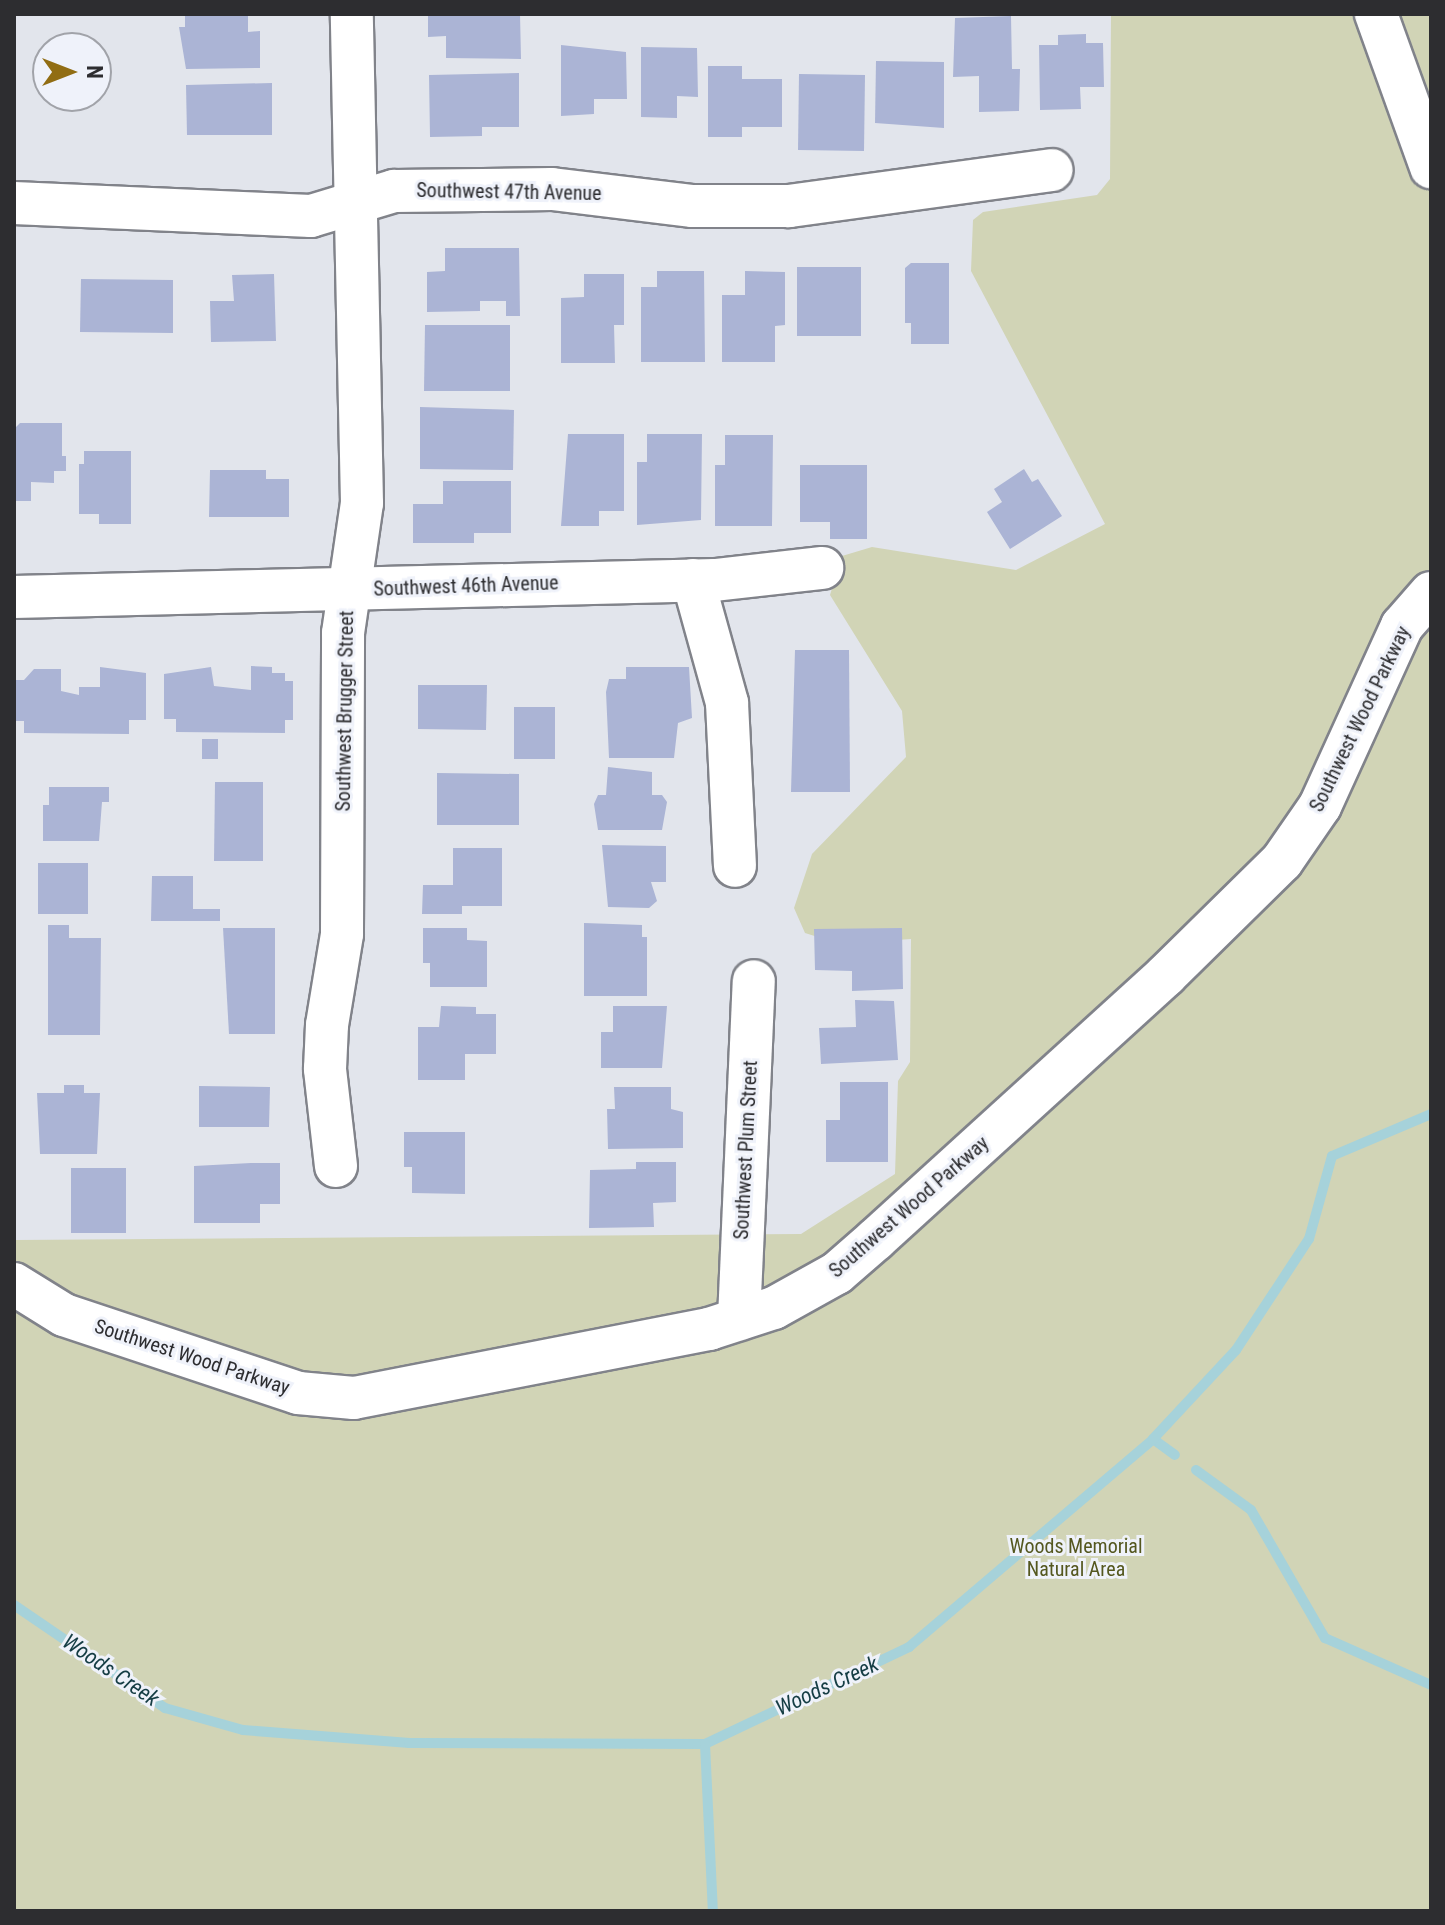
<!DOCTYPE html>
<style>
body{margin:0}
#map{position:relative;width:1445px;height:1925px;overflow:hidden;background:#e2e5ec;font-family:"Roboto Condensed",sans-serif}
div>[style]{position:absolute}
.green>*{inset:0;background:#d1d4b6}
.stream>*{height:10px;margin:-5px;padding:0 5px;transform-origin:5px;border-radius:5px;background:#a6d2da}
.building>*{inset:0;background:#abb4d5}
.roads{filter:drop-shadow(2px 0 #81838a) drop-shadow(-2px 0 #81838a) drop-shadow(0 2px #81838a) drop-shadow(0 -2px #81838a)}
.minor>*{height:42px;margin:-21px;padding:0 21px;transform-origin:21px;border-radius:21px;background:#fff}
span{translate:-50% -50%;white-space:nowrap;text-align:center;line-height:1.15;-webkit-text-stroke:6px #eff2fa;paint-order:stroke}
.street-label{font-size:20px;color:#2d2d30}
.park-label{font-size:20px;color:#54571f}
.water-label{font-size:22px;color:#153d44;font-style:italic}
.frame{position:absolute;inset:0;border:16px solid #2d2d30;pointer-events:none}
.north{position:absolute;left:32px;top:32px;width:80px;height:80px;box-sizing:border-box;background:#eff2fa;border:2px solid #a1a3a9;border-radius:50%;rotate:90deg;font-size:22px;font-weight:700;line-height:32px;text-align:center;color:#2d2d30}
.north::after{content:'';display:block;margin:auto;width:28px;height:36px;background:#916d13;clip-path:polygon(50% 0,100% 100%,50% 72%,0 100%)}
</style>
<div id="map">
<div class="green">
<i style="clip-path:polygon(1111px 14px,1431px 14px,1431px 1911px,14px 1911px,16px 1240px,801px 1234px,895px 1174px,898px 1081px,910px 1062px,911px 939px,840px 944px,805px 933px,794px 908px,812px 854px,906px 757px,902px 711px,830px 595px,842px 556px,872px 547px,1016px 570px,1105px 524px,971px 271px,973px 220px,983px 212px,1097px 195px,1110px 179px)"></i>
</div>
<div class="stream">
<i style="left:1153px;top:1439px;width:27px;rotate:36deg"></i>
<i style="left:1196px;top:1470px;width:68px;rotate:36deg"></i>
<i style="left:1251px;top:1510px;width:148px;rotate:60deg"></i>
<i style="left:1325px;top:1638px;width:116px;rotate:23.9deg"></i>
<i style="left:14px;top:1605px;width:183px;rotate:34.3deg"></i>
<i style="left:165px;top:1708px;width:81px;rotate:15.8deg"></i>
<i style="left:243px;top:1730px;width:167px;rotate:4.5deg"></i>
<i style="left:409px;top:1743px;width:296px;rotate:0.2deg"></i>
<i style="left:705px;top:1744px;width:226px;rotate:-25.4deg"></i>
<i style="left:909px;top:1647px;width:321px;rotate:-40.4deg"></i>
<i style="left:1153px;top:1439px;width:122px;rotate:-47deg"></i>
<i style="left:1236px;top:1350px;width:133px;rotate:-56.7deg"></i>
<i style="left:1309px;top:1239px;width:86px;rotate:-74.5deg"></i>
<i style="left:1332px;top:1156px;width:108px;rotate:-23deg"></i>
<i style="left:705px;top:1744px;width:167px;rotate:87.3deg"></i>
</div>
<div class="building">
<i style="clip-path:polygon(185px 14px,248px 14px,248px 32px,260px 31px,260px 68px,186px 69px,179px 27px,185px 27px)"></i>
<i style="clip-path:polygon(428px 14px,520px 14px,521px 59px,446px 58px,446px 36px,428px 37px)"></i>
<i style="clip-path:polygon(1011px 16px,1012px 69px,1020px 69px,1019px 111px,979px 112px,979px 76px,953px 77px,955px 18px)"></i>
<i style="clip-path:polygon(1086px 34px,1086px 43px,1103px 43px,1104px 87px,1080px 87px,1081px 109px,1040px 110px,1039px 45px,1058px 45px,1058px 35px)"></i>
<i style="clip-path:polygon(561px 45px,626px 52px,627px 99px,594px 99px,594px 114px,561px 116px)"></i>
<i style="clip-path:polygon(641px 47px,697px 48px,698px 97px,677px 96px,677px 118px,641px 117px)"></i>
<i style="clip-path:polygon(876px 61px,944px 62px,944px 128px,875px 123px)"></i>
<i style="clip-path:polygon(708px 66px,742px 66px,742px 79px,782px 79px,782px 127px,742px 127px,742px 137px,708px 137px)"></i>
<i style="clip-path:polygon(519px 73px,519px 127px,482px 127px,482px 136px,430px 137px,429px 75px)"></i>
<i style="clip-path:polygon(799px 74px,865px 75px,864px 151px,798px 150px)"></i>
<i style="clip-path:polygon(272px 83px,272px 135px,187px 135px,186px 85px)"></i>
<i style="clip-path:polygon(445px 248px,519px 248px,520px 316px,506px 316px,506px 301px,480px 301px,480px 311px,427px 312px,427px 272px,445px 271px)"></i>
<i style="clip-path:polygon(911px 263px,949px 263px,949px 344px,911px 344px,911px 323px,905px 323px,905px 268px)"></i>
<i style="clip-path:polygon(797px 267px,861px 267px,861px 336px,797px 336px)"></i>
<i style="clip-path:polygon(657px 271px,704px 271px,705px 362px,641px 362px,641px 287px,657px 287px)"></i>
<i style="clip-path:polygon(745px 271px,785px 272px,785px 325px,775px 326px,775px 362px,722px 362px,722px 295px,745px 295px)"></i>
<i style="clip-path:polygon(274px 274px,276px 341px,211px 342px,210px 301px,234px 301px,232px 275px)"></i>
<i style="clip-path:polygon(584px 274px,624px 274px,624px 325px,614px 325px,615px 363px,561px 363px,561px 298px,584px 297px)"></i>
<i style="clip-path:polygon(81px 279px,173px 280px,173px 333px,80px 332px)"></i>
<i style="clip-path:polygon(425px 325px,510px 325px,510px 391px,424px 391px)"></i>
<i style="clip-path:polygon(420px 407px,514px 410px,513px 470px,420px 469px)"></i>
<i style="clip-path:polygon(20px 423px,62px 423px,62px 456px,66px 456px,66px 471px,54px 471px,54px 483px,31px 482px,31px 501px,14px 501px,14px 429px)"></i>
<i style="clip-path:polygon(568px 434px,624px 434px,624px 511px,599px 511px,599px 526px,561px 526px)"></i>
<i style="clip-path:polygon(647px 434px,702px 434px,701px 520px,637px 525px,637px 462px,647px 462px)"></i>
<i style="clip-path:polygon(725px 435px,773px 435px,772px 526px,715px 526px,715px 465px,725px 465px)"></i>
<i style="clip-path:polygon(84px 451px,131px 451px,131px 524px,99px 524px,99px 514px,79px 514px,79px 464px,84px 464px)"></i>
<i style="clip-path:polygon(800px 465px,867px 465px,867px 539px,830px 539px,830px 522px,800px 522px)"></i>
<i style="clip-path:polygon(1024px 469px,1032px 482px,1038px 479px,1062px 516px,1010px 549px,987px 512px,1002px 502px,994px 489px)"></i>
<i style="clip-path:polygon(210px 470px,266px 470px,266px 479px,289px 479px,289px 517px,209px 517px)"></i>
<i style="clip-path:polygon(443px 481px,511px 481px,511px 533px,474px 533px,474px 543px,413px 543px,413px 504px,443px 504px)"></i>
<i style="clip-path:polygon(795px 650px,849px 650px,850px 792px,791px 792px)"></i>
<i style="clip-path:polygon(251px 666px,272px 667px,272px 673px,285px 673px,285px 681px,293px 681px,293px 720px,285px 720px,285px 733px,176px 732px,176px 719px,164px 719px,164px 674px,211px 667px,214px 686px,251px 690px)"></i>
<i style="clip-path:polygon(100px 667px,146px 673px,146px 720px,129px 720px,129px 734px,24px 733px,24px 721px,16px 721px,16px 680px,24px 680px,34px 669px,61px 669px,61px 691px,79px 695px,79px 687px,100px 687px)"></i>
<i style="clip-path:polygon(626px 667px,689px 667px,692px 718px,678px 723px,674px 758px,609px 758px,606px 692px,609px 679px,626px 679px)"></i>
<i style="clip-path:polygon(418px 685px,487px 685px,486px 730px,418px 729px)"></i>
<i style="clip-path:polygon(514px 707px,555px 707px,555px 759px,514px 759px)"></i>
<i style="clip-path:polygon(202px 739px,218px 739px,218px 759px,202px 759px)"></i>
<i style="clip-path:polygon(608px 767px,652px 772px,652px 795px,662px 795px,667px 802px,662px 830px,598px 830px,594px 804px,598px 795px,606px 795px)"></i>
<i style="clip-path:polygon(437px 773px,519px 774px,519px 825px,437px 825px)"></i>
<i style="clip-path:polygon(215px 782px,263px 782px,263px 861px,214px 861px)"></i>
<i style="clip-path:polygon(49px 787px,109px 787px,109px 802px,102px 802px,99px 841px,43px 841px,43px 805px,49px 805px)"></i>
<i style="clip-path:polygon(602px 845px,666px 846px,666px 882px,651px 882px,657px 901px,649px 908px,608px 907px)"></i>
<i style="clip-path:polygon(453px 848px,502px 848px,502px 906px,462px 906px,462px 914px,422px 914px,423px 885px,453px 885px)"></i>
<i style="clip-path:polygon(38px 863px,88px 863px,88px 914px,38px 914px)"></i>
<i style="clip-path:polygon(152px 876px,193px 876px,193px 909px,220px 909px,220px 921px,151px 921px)"></i>
<i style="clip-path:polygon(584px 923px,642px 925px,642px 937px,647px 937px,647px 996px,584px 996px)"></i>
<i style="clip-path:polygon(48px 925px,69px 925px,69px 938px,101px 938px,100px 1035px,48px 1035px)"></i>
<i style="clip-path:polygon(223px 928px,275px 928px,275px 1034px,229px 1034px)"></i>
<i style="clip-path:polygon(423px 928px,467px 928px,467px 940px,487px 941px,487px 987px,430px 987px,430px 963px,423px 963px)"></i>
<i style="clip-path:polygon(902px 928px,903px 989px,852px 991px,852px 971px,815px 970px,814px 929px)"></i>
<i style="clip-path:polygon(855px 1000px,894px 1001px,898px 1060px,821px 1064px,819px 1028px,856px 1027px)"></i>
<i style="clip-path:polygon(441px 1006px,476px 1007px,476px 1014px,496px 1014px,496px 1054px,465px 1054px,465px 1080px,418px 1080px,418px 1027px,439px 1027px)"></i>
<i style="clip-path:polygon(613px 1006px,667px 1006px,662px 1068px,601px 1068px,601px 1032px,613px 1032px)"></i>
<i style="clip-path:polygon(840px 1082px,888px 1082px,888px 1162px,826px 1162px,826px 1120px,840px 1120px)"></i>
<i style="clip-path:polygon(64px 1085px,84px 1085px,84px 1093px,100px 1093px,97px 1154px,40px 1154px,37px 1093px,64px 1093px)"></i>
<i style="clip-path:polygon(199px 1086px,270px 1087px,269px 1127px,199px 1127px)"></i>
<i style="clip-path:polygon(614px 1087px,671px 1087px,671px 1109px,683px 1112px,683px 1148px,608px 1149px,607px 1109px,615px 1109px)"></i>
<i style="clip-path:polygon(404px 1132px,465px 1132px,465px 1194px,412px 1193px,412px 1167px,404px 1167px)"></i>
<i style="clip-path:polygon(636px 1162px,676px 1162px,676px 1202px,653px 1203px,654px 1227px,589px 1228px,590px 1170px,636px 1169px)"></i>
<i style="clip-path:polygon(251px 1163px,280px 1163px,280px 1204px,260px 1204px,260px 1223px,194px 1223px,194px 1166px)"></i>
<i style="clip-path:polygon(71px 1168px,126px 1168px,126px 1233px,71px 1233px)"></i>
</div>
<div class="roads">
<div class="minor">
<i style="left:1376px;top:14px;width:163px;rotate:70.2deg"></i>
<i style="left:14px;top:203px;width:297px;rotate:2.5deg"></i>
<i style="left:311px;top:216px;width:87px;rotate:-16.8deg"></i>
<i style="left:394px;top:191px;width:158px;rotate:-0.7deg"></i>
<i style="left:552px;top:189px;width:142px;rotate:6.9deg"></i>
<i style="left:693px;top:206px;width:96px"></i>
<i style="left:789px;top:206px;width:265px;rotate:-7.8deg"></i>
<i style="left:693px;top:580px;width:128px;rotate:74.5deg"></i>
<i style="left:727px;top:703px;width:163px;rotate:87.2deg"></i>
<i style="left:14px;top:597px;width:701px;rotate:-1.39deg"></i>
<i style="left:715px;top:580px;width:108px;rotate:-6.4deg"></i>
<i style="left:336px;top:1166px;width:98px;rotate:-96.5deg"></i>
<i style="left:325px;top:1069px;width:44px;rotate:-87.4deg"></i>
<i style="left:327px;top:1025px;width:92px;rotate:-80.6deg"></i>
<i style="left:342px;top:934px;width:301px;rotate:-89.8deg"></i>
<i style="left:343px;top:633px;width:131px;rotate:-81.7deg"></i>
<i style="left:362px;top:503px;width:489px;rotate:-91.2deg"></i>
<i style="left:14px;top:1284px;width:59px;rotate:31.8deg"></i>
<i style="left:64px;top:1315px;width:247px;rotate:18.4deg"></i>
<i style="left:298px;top:1393px;width:56px;rotate:5.1deg"></i>
<i style="left:354px;top:1398px;width:362px;rotate:-11deg"></i>
<i style="left:709px;top:1329px;width:68px;rotate:-17.9deg"></i>
<i style="left:774px;top:1308px;width:72px;rotate:-29.1deg"></i>
<i style="left:837px;top:1273px;width:52px;rotate:-41.1deg"></i>
<i style="left:876px;top:1239px;width:391px;rotate:-42.3deg"></i>
<i style="left:1165px;top:976px;width:164px;rotate:-44.5deg"></i>
<i style="left:1282px;top:861px;width:67px;rotate:-55.4deg"></i>
<i style="left:1320px;top:806px;width:198px;rotate:-65.5deg"></i>
<i style="left:1402px;top:626px;width:44px;rotate:-48.7deg"></i>
<i style="left:739px;top:1319px;width:338px;rotate:-87.5deg"></i>
</div>
</div>
<div class="street-label">
<span style="left:509px;top:192px;rotate:1deg">Southwest 47th Avenue</span>
<span style="left:466px;top:586px;rotate:-2deg">Southwest 46th Avenue</span>
<span style="left:345px;top:711px;rotate:-89deg">Southwest Brugger Street</span>
<span style="left:1360px;top:719px;rotate:-64deg">Southwest Wood Parkway</span>
<span style="left:746px;top:1150px;rotate:-87deg">Southwest Plum Street</span>
<span style="left:909px;top:1207px;rotate:-41deg">Southwest Wood Parkway</span>
<span style="left:192px;top:1357px;rotate:18deg">Southwest Wood Parkway</span>
</div>
<div class="park-label">
<span style="left:1076px;top:1558px">Woods Memorial<br>Natural Area</span>
</div>
<div class="water-label">
<span style="left:111px;top:1670px;rotate:34deg">Woods Creek</span>
<span style="left:827px;top:1686px;rotate:-25deg">Woods Creek</span>
</div>
<div class="frame"></div>
<div class="north">N</div>
</div>
